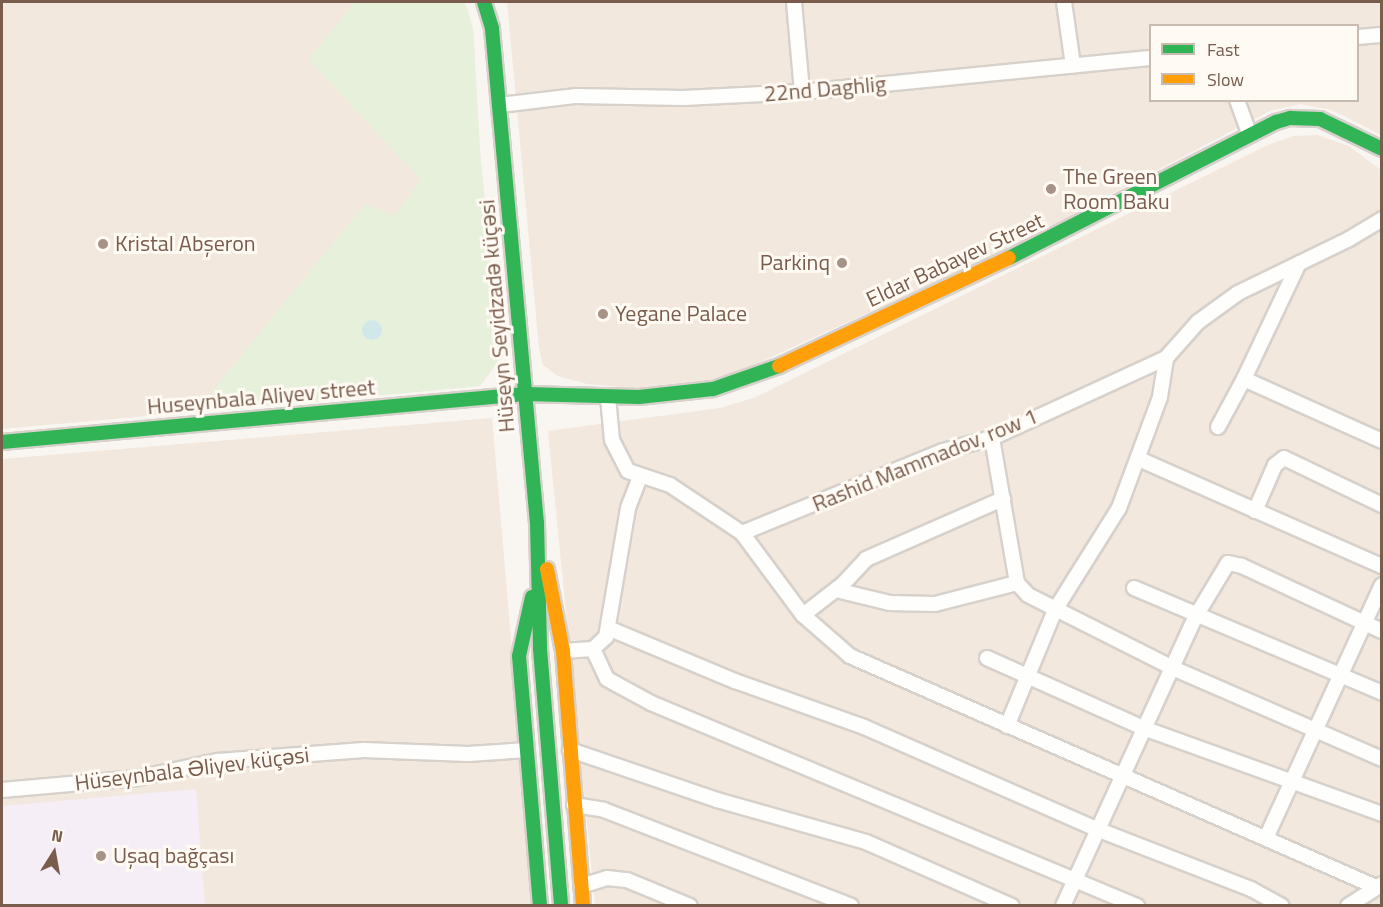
<!DOCTYPE html>
<meta charset="utf-8">
<style>
body{margin:0}
#map{position:relative;width:1383px;height:907px;overflow:hidden;background:#f9f5f0;font-family:"Titillium Web",sans-serif}
div>[style]{position:absolute}
.residential>*{inset:0;background:#f2e8de}
.education>*{inset:0;background:#f6eef6}
.green>*{inset:0;background:#e7f0db}
.water>*{inset:0;background:#d0e8ea}
.round{border-radius:50%}
.roads{filter:drop-shadow(2px 0 #d7d1cb) drop-shadow(-2px 0 #d7d1cb) drop-shadow(0 2px #d7d1cb) drop-shadow(0 -2px #d7d1cb)}
.street>*{height:14px;margin:-7px;padding:0 7px;transform-origin:7px;border-radius:7px;background:#fefefd}
.fast>*{height:14px;margin:-7px;padding:0 7px;transform-origin:7px;border-radius:7px;background:#30b455}
.slow>*{height:14px;margin:-7px;padding:0 7px;transform-origin:7px;border-radius:7px;background:#ff9f0a}
.dots>*{width:16px;height:16px;translate:-50% -50%;box-sizing:border-box;border:3px solid #fffaf3;border-radius:50%}
span{translate:-50% -50%;white-space:nowrap;text-align:center;line-height:1.15;-webkit-text-stroke:6px #fffaf3;paint-order:stroke}
.street-label{font-size:22px;color:#7a5c4d}
.poi-label{font-size:22px;color:#7a5c4d}
.left{translate:0 -50%;text-align:left}
.right{translate:-100% -50%;text-align:right}
.frame{position:absolute;inset:0;border:3px solid #7a5c4d;pointer-events:none}
.legend{position:absolute;left:1149px;top:24px;width:210px;height:78px;box-sizing:border-box;background:#fffaf3;border:2px solid #cabbb1;margin:0;padding:8px 10px;list-style:none;font-size:18px;color:#7a5c4d}
.legend li{display:flex;align-items:center;gap:12px;height:30px}
.legend b{width:30px;border:2px solid #cabbb1}
.north{position:absolute;left:24px;top:823px;width:60px;height:60px;-webkit-text-stroke:4px #fffaf3;paint-order:stroke;rotate:11deg;font-size:16px;font-weight:700;line-height:24px;text-align:center;color:#7a5c4d}
.north::after{content:'';display:block;margin:auto;width:21px;height:27px;background:#7a5c4d;clip-path:polygon(50% 0,100% 100%,50% 72%,0 100%)}
</style>
<div id="map">
<div class="residential">
<i style="clip-path:polygon(2px 2px,464px 2px,473px 29px,480px 151px,500px 358px,480px 386px,2px 429px)"></i>
<i style="clip-path:polygon(evenodd,507px 2px,1381px 2px,1381px 135px,1332px 110px,1300px 104px,1270px 111px,1003px 251px,745px 369px,708px 380px,632px 388px,587px 384px,558px 376px,543px 365px,539px 348px,507px 2px,1150px 26px,1358px 26px,1358px 100px,1150px 100px,1150px 26px)"></i>
<i style="clip-path:polygon(1317px 135px,1349px 146px,1382px 171px,1381px 905px,595px 905px,548px 431px,720px 408px,756px 397px,1268px 145px,1294px 136px)"></i>
<i style="clip-path:polygon(492px 418px,534px 905px,2px 906px,2px 459px)"></i>
</div>
<div class="education">
<i style="clip-path:polygon(196px 789px,205px 905px,2px 905px,2px 806px)"></i>
</div>
<div class="green">
<i style="clip-path:polygon(355px 2px,464px 2px,468px 10px,473px 29px,480px 151px,500px 358px,480px 386px,215px 411px,212px 391px,366px 203px,394px 216px,421px 180px,308px 59px)"></i>
</div>
<div class="water">
<i class="round" style="left:362px;top:320px;width:20px;height:20px"></i>
</div>
<div class="roads">
<div class="street">
<i style="left:794px;top:2px;width:90px;rotate:84.9deg"></i>
<i style="left:1064px;top:2px;width:64px;rotate:81.9deg"></i>
<i style="left:1358px;top:37px;width:24px;rotate:-5deg"></i>
<i style="left:1237px;top:100px;width:37px;rotate:70deg"></i>
<i style="left:500px;top:105px;width:77px;rotate:-6.8deg"></i>
<i style="left:576px;top:96px;width:108px;rotate:1.1deg"></i>
<i style="left:684px;top:98px;width:118px;rotate:-2.9deg"></i>
<i style="left:802px;top:92px;width:350px;rotate:-5.6deg"></i>
<i style="left:1299px;top:263px;width:128px;rotate:115.4deg"></i>
<i style="left:1244px;top:379px;width:151px;rotate:24.2deg"></i>
<i style="left:608px;top:397px;width:43px;rotate:84.7deg"></i>
<i style="left:612px;top:440px;width:35px;rotate:63deg"></i>
<i style="left:628px;top:471px;width:44px;rotate:18.4deg"></i>
<i style="left:670px;top:485px;width:87px;rotate:33.7deg"></i>
<i style="left:742px;top:533px;width:102px;rotate:53.4deg"></i>
<i style="left:803px;top:615px;width:62px;rotate:41.1deg"></i>
<i style="left:850px;top:656px;width:574px;rotate:23.71deg"></i>
<i style="left:1218px;top:427px;width:55px;rotate:-61.6deg"></i>
<i style="left:992px;top:438px;width:147px;rotate:80.2deg"></i>
<i style="left:1017px;top:583px;width:16px;rotate:47deg"></i>
<i style="left:1028px;top:595px;width:165px;rotate:26.7deg"></i>
<i style="left:1175px;top:669px;width:226px;rotate:23.5deg"></i>
<i style="left:1139px;top:459px;width:266px;rotate:23.8deg"></i>
<i style="left:1255px;top:511px;width:50px;rotate:-66.5deg"></i>
<i style="left:1275px;top:465px;width:11px;rotate:-38deg"></i>
<i style="left:1284px;top:458px;width:109px;rotate:25.6deg"></i>
<i style="left:742px;top:533px;width:217px;rotate:-22.2deg"></i>
<i style="left:943px;top:451px;width:51px;rotate:-14.9deg"></i>
<i style="left:992px;top:438px;width:192px;rotate:-24.7deg"></i>
<i style="left:1166px;top:358px;width:48px;rotate:-48.4deg"></i>
<i style="left:1198px;top:322px;width:49px;rotate:-35.9deg"></i>
<i style="left:1238px;top:293px;width:123px;rotate:-25.9deg"></i>
<i style="left:1349px;top:239px;width:39px;rotate:-31deg"></i>
<i style="left:1134px;top:588px;width:269px;rotate:22.9deg"></i>
<i style="left:836px;top:590px;width:56px;rotate:13.5deg"></i>
<i style="left:890px;top:603px;width:45px;rotate:1.3deg"></i>
<i style="left:935px;top:604px;width:85px;rotate:-14.4deg"></i>
<i style="left:803px;top:615px;width:51px;rotate:-37.8deg"></i>
<i style="left:843px;top:584px;width:34px;rotate:-47deg"></i>
<i style="left:866px;top:559px;width:150px;rotate:-23.7deg"></i>
<i style="left:608px;top:628px;width:138px;rotate:22.7deg"></i>
<i style="left:735px;top:681px;width:137px;rotate:19.6deg"></i>
<i style="left:864px;top:727px;width:257px;rotate:23.7deg"></i>
<i style="left:1099px;top:830px;width:163px;rotate:21.2deg"></i>
<i style="left:1251px;top:889px;width:35px;rotate:29deg"></i>
<i style="left:593px;top:649px;width:33px;rotate:65deg"></i>
<i style="left:607px;top:679px;width:50px;rotate:28.6deg"></i>
<i style="left:651px;top:703px;width:527px;rotate:22.67deg"></i>
<i style="left:563px;top:651px;width:30px;rotate:-4deg"></i>
<i style="left:593px;top:649px;width:18px;rotate:-43deg"></i>
<i style="left:606px;top:637px;width:131px;rotate:-80.3deg"></i>
<i style="left:628px;top:508px;width:33px;rotate:-69deg"></i>
<i style="left:987px;top:658px;width:174px;rotate:24.1deg"></i>
<i style="left:1146px;top:729px;width:251px;rotate:19.8deg"></i>
<i style="left:1007px;top:726px;width:126px;rotate:-67.5deg"></i>
<i style="left:1055px;top:610px;width:120px;rotate:-57.9deg"></i>
<i style="left:1119px;top:508px;width:118px;rotate:-69.7deg"></i>
<i style="left:1160px;top:397px;width:39px;rotate:-81deg"></i>
<i style="left:570px;top:750px;width:155px;rotate:18.8deg"></i>
<i style="left:717px;top:800px;width:155px;rotate:15.7deg"></i>
<i style="left:866px;top:842px;width:159px;rotate:23.7deg"></i>
<i style="left:2px;top:790px;width:136px;rotate:-5.1deg"></i>
<i style="left:137px;top:778px;width:83px;rotate:-11.9deg"></i>
<i style="left:218px;top:761px;width:146px;rotate:-4.3deg"></i>
<i style="left:364px;top:750px;width:104px;rotate:2.2deg"></i>
<i style="left:468px;top:754px;width:59px;rotate:-3.9deg"></i>
<i style="left:574px;top:805px;width:30px;rotate:9deg"></i>
<i style="left:604px;top:810px;width:265px;rotate:21.2deg"></i>
<i style="left:1266px;top:838px;width:278px;rotate:-65.4deg"></i>
<i style="left:581px;top:886px;width:27px;rotate:-17deg"></i>
<i style="left:607px;top:878px;width:20px;rotate:6deg"></i>
<i style="left:627px;top:880px;width:68px;rotate:22.4deg"></i>
<i style="left:1063px;top:906px;width:319px;rotate:-65.4deg"></i>
<i style="left:1196px;top:616px;width:62px;rotate:-58.9deg"></i>
<i style="left:1228px;top:563px;width:14px;rotate:12deg"></i>
<i style="left:1242px;top:566px;width:154px;rotate:24.9deg"></i>
<i style="left:1348px;top:906px;width:40px;rotate:-32.9deg"></i>
</div>
<div class="fast">
<i style="left:484px;top:2px;width:28px;rotate:73deg"></i>
<i style="left:492px;top:29px;width:496px;rotate:84.8deg"></i>
<i style="left:537px;top:523px;width:126px;rotate:88.6deg"></i>
<i style="left:540px;top:649px;width:258px;rotate:85.3deg"></i>
<i style="left:1009px;top:258px;width:300px;rotate:-27deg"></i>
<i style="left:1276px;top:122px;width:15px;rotate:-16deg"></i>
<i style="left:1290px;top:118px;width:30px;rotate:2deg"></i>
<i style="left:1320px;top:119px;width:69px;rotate:25.8deg"></i>
<i style="left:2px;top:442px;width:525px;rotate:-5.24deg"></i>
<i style="left:525px;top:394px;width:114px;rotate:1.5deg"></i>
<i style="left:639px;top:397px;width:74px;rotate:-6.2deg"></i>
<i style="left:713px;top:389px;width:70px;rotate:-19.2deg"></i>
<i style="left:532px;top:597px;width:60px;rotate:102.4deg"></i>
<i style="left:519px;top:656px;width:251px;rotate:85.2deg"></i>
</div>
<div class="slow">
<i style="left:779px;top:366px;width:254px;rotate:-25.2deg"></i>
<i style="left:547px;top:569px;width:84px;rotate:79deg"></i>
<i style="left:563px;top:651px;width:256px;rotate:85.5deg"></i>
</div>
</div>
<div class="dots">
<i style="left:1051px;top:189px;background:#a69286"></i>
<i style="left:103px;top:244px;background:#a69286"></i>
<i style="left:842px;top:263px;background:#a69286"></i>
<i style="left:603px;top:314px;background:#a69286"></i>
<i style="left:101px;top:856px;background:#a69286"></i>
</div>
<div class="street-label">
<span style="left:825px;top:89px;rotate:-5deg">22nd Daghlig</span>
<span style="left:955px;top:260px;rotate:-25deg">Eldar Babayev Street</span>
<span style="left:497px;top:316px;rotate:-95deg">Hüseyn Seyidzadə küçəsi</span>
<span style="left:261px;top:397px;rotate:-5deg">Huseynbala Aliyev street</span>
<span style="left:925px;top:460px;rotate:-22deg">Rashid Mammadov, row 1</span>
<span style="left:192px;top:769px;rotate:-7deg">Hüseynbala Əliyev küçəsi</span>
</div>
<div class="poi-label">
<span class="left" style="left:1063px;top:189px">The Green<br>Room Baku</span>
<span class="left" style="left:115px;top:244px">Kristal Abşeron</span>
<span class="right" style="left:830px;top:263px">Parkinq</span>
<span class="left" style="left:615px;top:314px">Yegane Palace</span>
<span class="left" style="left:113px;top:856px">Uşaq bağçası</span>
</div>
<div class="frame"></div>
<ul class="legend">
<li><b style="height:8px;background:#30b455"></b>Fast</li>
<li><b style="height:8px;background:#ff9f0a"></b>Slow</li>
</ul>
<div class="north">N</div>
</div>
